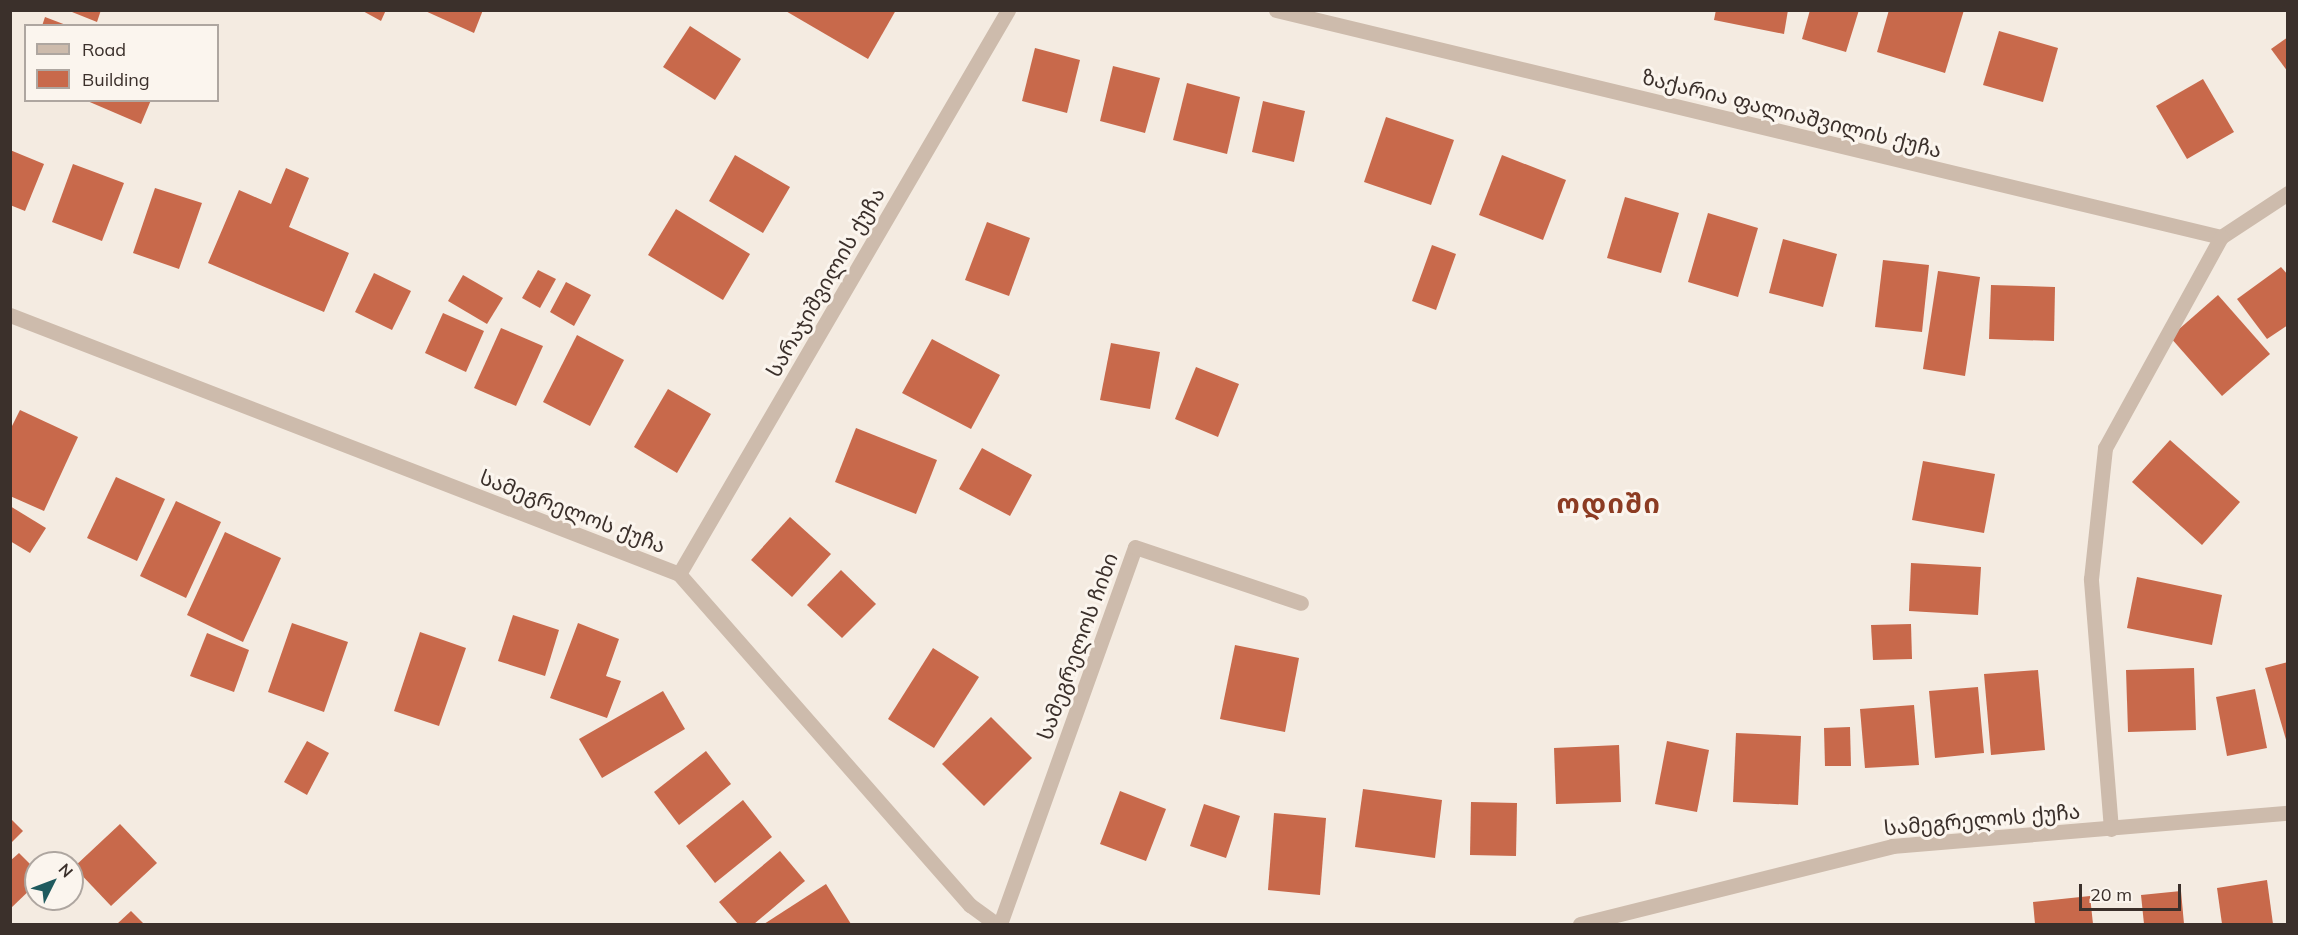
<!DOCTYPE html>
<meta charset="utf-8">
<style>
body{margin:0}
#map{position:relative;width:2298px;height:935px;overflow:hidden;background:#f4ebe1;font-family:Mulish,"Noto Sans Georgian",sans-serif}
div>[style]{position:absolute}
.building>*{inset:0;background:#c8694b}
.street>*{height:15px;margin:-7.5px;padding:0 7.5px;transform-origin:7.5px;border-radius:7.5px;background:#cdbbac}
span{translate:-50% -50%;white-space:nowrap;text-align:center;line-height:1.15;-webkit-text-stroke:6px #fbf5ee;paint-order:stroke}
.street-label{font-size:21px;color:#3b302b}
.district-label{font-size:27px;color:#8c3b22;font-weight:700;letter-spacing:1.5px}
.frame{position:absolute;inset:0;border:12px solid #3b302b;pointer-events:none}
.legend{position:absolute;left:24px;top:24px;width:195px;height:78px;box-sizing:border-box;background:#fbf5ee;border:2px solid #aea6a0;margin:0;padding:8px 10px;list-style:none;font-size:18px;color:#3b302b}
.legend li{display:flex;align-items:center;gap:12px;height:30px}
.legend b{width:30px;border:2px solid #aea6a0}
.north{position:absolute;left:24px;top:851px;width:60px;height:60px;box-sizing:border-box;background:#fbf5ee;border:2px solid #aea6a0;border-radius:50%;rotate:48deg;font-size:16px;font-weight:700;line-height:24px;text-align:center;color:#3b302b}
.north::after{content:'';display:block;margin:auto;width:21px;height:27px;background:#1f5a5e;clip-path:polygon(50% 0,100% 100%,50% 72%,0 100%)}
.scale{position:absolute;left:2079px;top:884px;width:102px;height:27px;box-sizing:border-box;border:3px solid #3b302b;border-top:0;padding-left:8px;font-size:18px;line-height:21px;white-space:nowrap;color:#3b302b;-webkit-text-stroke:4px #fbf5ee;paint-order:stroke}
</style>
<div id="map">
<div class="building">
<i style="clip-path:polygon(67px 10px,101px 10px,97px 22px)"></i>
<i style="clip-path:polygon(361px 10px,386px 10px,381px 21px)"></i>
<i style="clip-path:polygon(423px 10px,483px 10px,474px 33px)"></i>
<i style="clip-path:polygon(784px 10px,896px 10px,868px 59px)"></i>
<i style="clip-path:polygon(1716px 10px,1788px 10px,1784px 34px,1714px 20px)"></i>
<i style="clip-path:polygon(1810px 10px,1859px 10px,1846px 52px,1802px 39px)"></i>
<i style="clip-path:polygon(1889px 10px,1964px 10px,1945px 73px,1877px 52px)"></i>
<i style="clip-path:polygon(45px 17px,66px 25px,66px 26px,42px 26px)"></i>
<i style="clip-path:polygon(690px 26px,741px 59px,715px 100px,663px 67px)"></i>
<i style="clip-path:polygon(1999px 31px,2058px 48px,2043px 102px,1983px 85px)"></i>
<i style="clip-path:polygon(2288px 37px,2288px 72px,2271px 49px)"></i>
<i style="clip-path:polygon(1035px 48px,1080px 60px,1067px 113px,1022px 101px)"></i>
<i style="clip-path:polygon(1113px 66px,1160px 78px,1145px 133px,1100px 121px)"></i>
<i style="clip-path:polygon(2203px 79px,2234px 132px,2187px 159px,2156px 106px)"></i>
<i style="clip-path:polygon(1187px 83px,1240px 97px,1227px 154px,1173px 140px)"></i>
<i style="clip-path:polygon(85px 100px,151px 100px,141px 124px)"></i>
<i style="clip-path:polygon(1263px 101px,1305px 111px,1294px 162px,1252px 152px)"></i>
<i style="clip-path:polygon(1386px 117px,1454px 140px,1431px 205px,1364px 182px)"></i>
<i style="clip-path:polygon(10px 150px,44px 164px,25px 211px,10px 205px)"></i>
<i style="clip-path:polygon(735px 155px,790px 187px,763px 233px,709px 201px)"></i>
<i style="clip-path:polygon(1502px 155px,1566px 180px,1543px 240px,1479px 215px)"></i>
<i style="clip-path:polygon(73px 164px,124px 183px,102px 241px,52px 222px)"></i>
<i style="clip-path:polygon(286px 168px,309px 178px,289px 227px,349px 253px,324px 312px,208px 263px,239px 190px,271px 204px)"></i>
<i style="clip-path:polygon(155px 188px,202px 203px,179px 269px,133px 253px)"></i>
<i style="clip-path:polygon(1625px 197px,1679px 213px,1661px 273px,1607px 258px)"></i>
<i style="clip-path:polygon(676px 209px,750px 254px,723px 300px,648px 255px)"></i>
<i style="clip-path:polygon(1708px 213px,1758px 228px,1738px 297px,1688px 282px)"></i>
<i style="clip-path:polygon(987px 222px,1030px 238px,1009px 296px,965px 280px)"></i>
<i style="clip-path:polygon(1783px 239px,1837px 254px,1823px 307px,1769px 293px)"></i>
<i style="clip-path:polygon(1432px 245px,1456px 254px,1436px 310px,1412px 301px)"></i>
<i style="clip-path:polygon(1883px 260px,1929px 265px,1922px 332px,1875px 327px)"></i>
<i style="clip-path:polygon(2281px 267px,2288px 275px,2288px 325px,2267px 339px,2237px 299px)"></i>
<i style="clip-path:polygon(538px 270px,556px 279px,540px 308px,522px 298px)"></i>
<i style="clip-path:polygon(1938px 271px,1980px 277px,1965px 376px,1923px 369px)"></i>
<i style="clip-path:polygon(374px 273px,411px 291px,392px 330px,355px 312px)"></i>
<i style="clip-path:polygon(463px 275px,503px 298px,487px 324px,448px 301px)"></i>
<i style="clip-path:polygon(566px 282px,591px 295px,574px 326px,550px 312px)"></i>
<i style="clip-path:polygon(1991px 285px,2055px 287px,2054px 341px,1989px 339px)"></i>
<i style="clip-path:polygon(2218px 295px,2270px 354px,2222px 396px,2170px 337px)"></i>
<i style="clip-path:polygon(443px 313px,484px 331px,466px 372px,425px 353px)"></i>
<i style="clip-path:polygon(501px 328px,543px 346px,516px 406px,474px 388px)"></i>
<i style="clip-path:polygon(577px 335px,624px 360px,590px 426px,543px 402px)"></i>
<i style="clip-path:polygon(932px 339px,1000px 375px,971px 429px,902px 393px)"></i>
<i style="clip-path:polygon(1111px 343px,1160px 352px,1150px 409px,1100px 400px)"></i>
<i style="clip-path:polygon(1196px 367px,1239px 384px,1218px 437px,1175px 419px)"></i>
<i style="clip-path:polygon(668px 389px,711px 414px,677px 473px,634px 447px)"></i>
<i style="clip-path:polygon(20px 410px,78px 437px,44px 511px,10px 496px,10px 430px)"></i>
<i style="clip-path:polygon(856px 428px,937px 460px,916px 514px,835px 482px)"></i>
<i style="clip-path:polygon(2170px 440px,2240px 502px,2202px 545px,2132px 482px)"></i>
<i style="clip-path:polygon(982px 448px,1032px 475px,1010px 516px,959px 489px)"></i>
<i style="clip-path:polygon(1923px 461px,1995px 474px,1984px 533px,1912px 520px)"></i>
<i style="clip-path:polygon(116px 477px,165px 499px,137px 561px,87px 538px)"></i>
<i style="clip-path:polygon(176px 501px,221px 522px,186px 598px,140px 576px)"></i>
<i style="clip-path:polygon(10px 506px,46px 528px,30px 553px,10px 541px)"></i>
<i style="clip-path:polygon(790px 517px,831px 554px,792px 597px,751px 560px)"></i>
<i style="clip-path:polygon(225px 532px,281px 558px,243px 642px,187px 615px)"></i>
<i style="clip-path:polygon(1911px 563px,1981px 567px,1978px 615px,1909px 611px)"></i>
<i style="clip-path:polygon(841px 570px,876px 604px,842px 638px,807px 605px)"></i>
<i style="clip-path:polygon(2137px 577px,2222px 595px,2212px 645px,2127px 628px)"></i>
<i style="clip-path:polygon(513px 615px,559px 630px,545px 676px,498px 661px)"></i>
<i style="clip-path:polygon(292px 623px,348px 642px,324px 712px,268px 692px)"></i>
<i style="clip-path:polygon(578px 623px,619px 639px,606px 676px,621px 681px,607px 718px,550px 698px)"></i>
<i style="clip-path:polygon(1911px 624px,1912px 659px,1873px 660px,1871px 625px)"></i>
<i style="clip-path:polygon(420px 632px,466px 648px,439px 726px,394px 711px)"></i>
<i style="clip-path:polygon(207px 633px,249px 650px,234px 692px,190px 676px)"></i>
<i style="clip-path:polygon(1235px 645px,1299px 658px,1285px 732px,1220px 719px)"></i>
<i style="clip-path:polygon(933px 648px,979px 677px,934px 748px,888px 719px)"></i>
<i style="clip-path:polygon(2288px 662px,2288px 742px,2287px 743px,2265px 668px)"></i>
<i style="clip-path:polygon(2194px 668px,2196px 730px,2128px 732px,2126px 670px)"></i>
<i style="clip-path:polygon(2038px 670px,2045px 750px,1991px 755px,1984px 674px)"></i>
<i style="clip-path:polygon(1978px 687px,1984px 753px,1935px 758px,1929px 691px)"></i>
<i style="clip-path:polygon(2255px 689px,2267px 748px,2227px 756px,2216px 697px)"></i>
<i style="clip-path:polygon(663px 691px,685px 729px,602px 778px,579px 739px)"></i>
<i style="clip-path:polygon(1914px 705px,1919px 765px,1865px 768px,1860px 709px)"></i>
<i style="clip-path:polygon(991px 717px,1032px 758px,984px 806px,942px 764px)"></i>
<i style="clip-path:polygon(1850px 727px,1851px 766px,1825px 766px,1824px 728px)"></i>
<i style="clip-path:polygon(1736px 733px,1801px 736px,1798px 805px,1733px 802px)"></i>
<i style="clip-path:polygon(307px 741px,329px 753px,307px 795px,284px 782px)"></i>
<i style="clip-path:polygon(1667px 741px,1709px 750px,1697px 812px,1655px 804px)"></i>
<i style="clip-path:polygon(1619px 745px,1621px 802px,1556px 804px,1554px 748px)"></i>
<i style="clip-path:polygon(706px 751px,731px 784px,679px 825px,654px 792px)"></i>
<i style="clip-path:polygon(1363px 789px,1442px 800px,1435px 858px,1355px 847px)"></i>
<i style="clip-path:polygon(1120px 791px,1166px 809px,1146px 861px,1100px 844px)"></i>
<i style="clip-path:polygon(743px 800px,772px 837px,715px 883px,686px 846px)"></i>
<i style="clip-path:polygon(1471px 802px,1517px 803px,1516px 856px,1470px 855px)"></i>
<i style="clip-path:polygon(1204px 804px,1240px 816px,1226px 858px,1190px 846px)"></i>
<i style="clip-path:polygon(1274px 813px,1326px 818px,1320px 895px,1268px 890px)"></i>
<i style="clip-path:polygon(10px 818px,23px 831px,10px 844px)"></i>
<i style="clip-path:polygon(120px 824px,157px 863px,111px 906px,74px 867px)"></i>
<i style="clip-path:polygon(780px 851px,805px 881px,754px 924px,738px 924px,719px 902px)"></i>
<i style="clip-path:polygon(19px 853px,36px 870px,36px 884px,10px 909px,10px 861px)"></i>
<i style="clip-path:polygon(2267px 880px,2273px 924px,2222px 924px,2217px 888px)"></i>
<i style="clip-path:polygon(826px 884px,851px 924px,764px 924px)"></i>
<i style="clip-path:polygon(2181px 891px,2184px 924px,2144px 924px,2141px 895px)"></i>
<i style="clip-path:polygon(2090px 896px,2093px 924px,2035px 924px,2033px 902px)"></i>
<i style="clip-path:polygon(131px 911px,144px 924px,117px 924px)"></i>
</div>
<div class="street">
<i style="left:1276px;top:10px;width:972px;rotate:13.51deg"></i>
<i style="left:2221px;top:237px;width:80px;rotate:-33.3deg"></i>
<i style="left:10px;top:315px;width:717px;rotate:21.16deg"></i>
<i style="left:679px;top:574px;width:441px;rotate:48.7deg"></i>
<i style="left:970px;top:905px;width:32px;rotate:36deg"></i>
<i style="left:679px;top:574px;width:653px;rotate:-59.74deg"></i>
<i style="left:2111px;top:829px;width:251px;rotate:-94.6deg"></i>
<i style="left:2091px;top:579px;width:132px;rotate:-83.9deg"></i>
<i style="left:2105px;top:448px;width:241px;rotate:-61.2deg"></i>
<i style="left:1000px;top:924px;width:400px;rotate:-70.3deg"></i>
<i style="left:1135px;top:547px;width:175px;rotate:18.6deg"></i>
<i style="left:1580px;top:924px;width:322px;rotate:-14deg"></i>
<i style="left:1892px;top:846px;width:397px;rotate:-4.8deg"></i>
</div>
<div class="street-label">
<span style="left:1792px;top:113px;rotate:14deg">ზაქარია ფალიაშვილის ქუჩა</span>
<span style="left:825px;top:282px;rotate:-60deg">სარაჯიშვილის ქუჩა</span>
<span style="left:573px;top:511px;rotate:21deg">სამეგრელოს ქუჩა</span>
<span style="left:1077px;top:646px;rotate:-70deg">სამეგრელოს ჩიხი</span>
<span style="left:1982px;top:819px;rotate:-5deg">სამეგრელოს ქუჩა</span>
</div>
<div class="district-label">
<span style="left:1609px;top:504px">ოდიში</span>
</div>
<div class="frame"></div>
<ul class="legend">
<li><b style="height:8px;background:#cdbbac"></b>Road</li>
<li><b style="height:16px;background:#c8694b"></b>Building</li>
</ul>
<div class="north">N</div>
<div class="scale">20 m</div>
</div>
